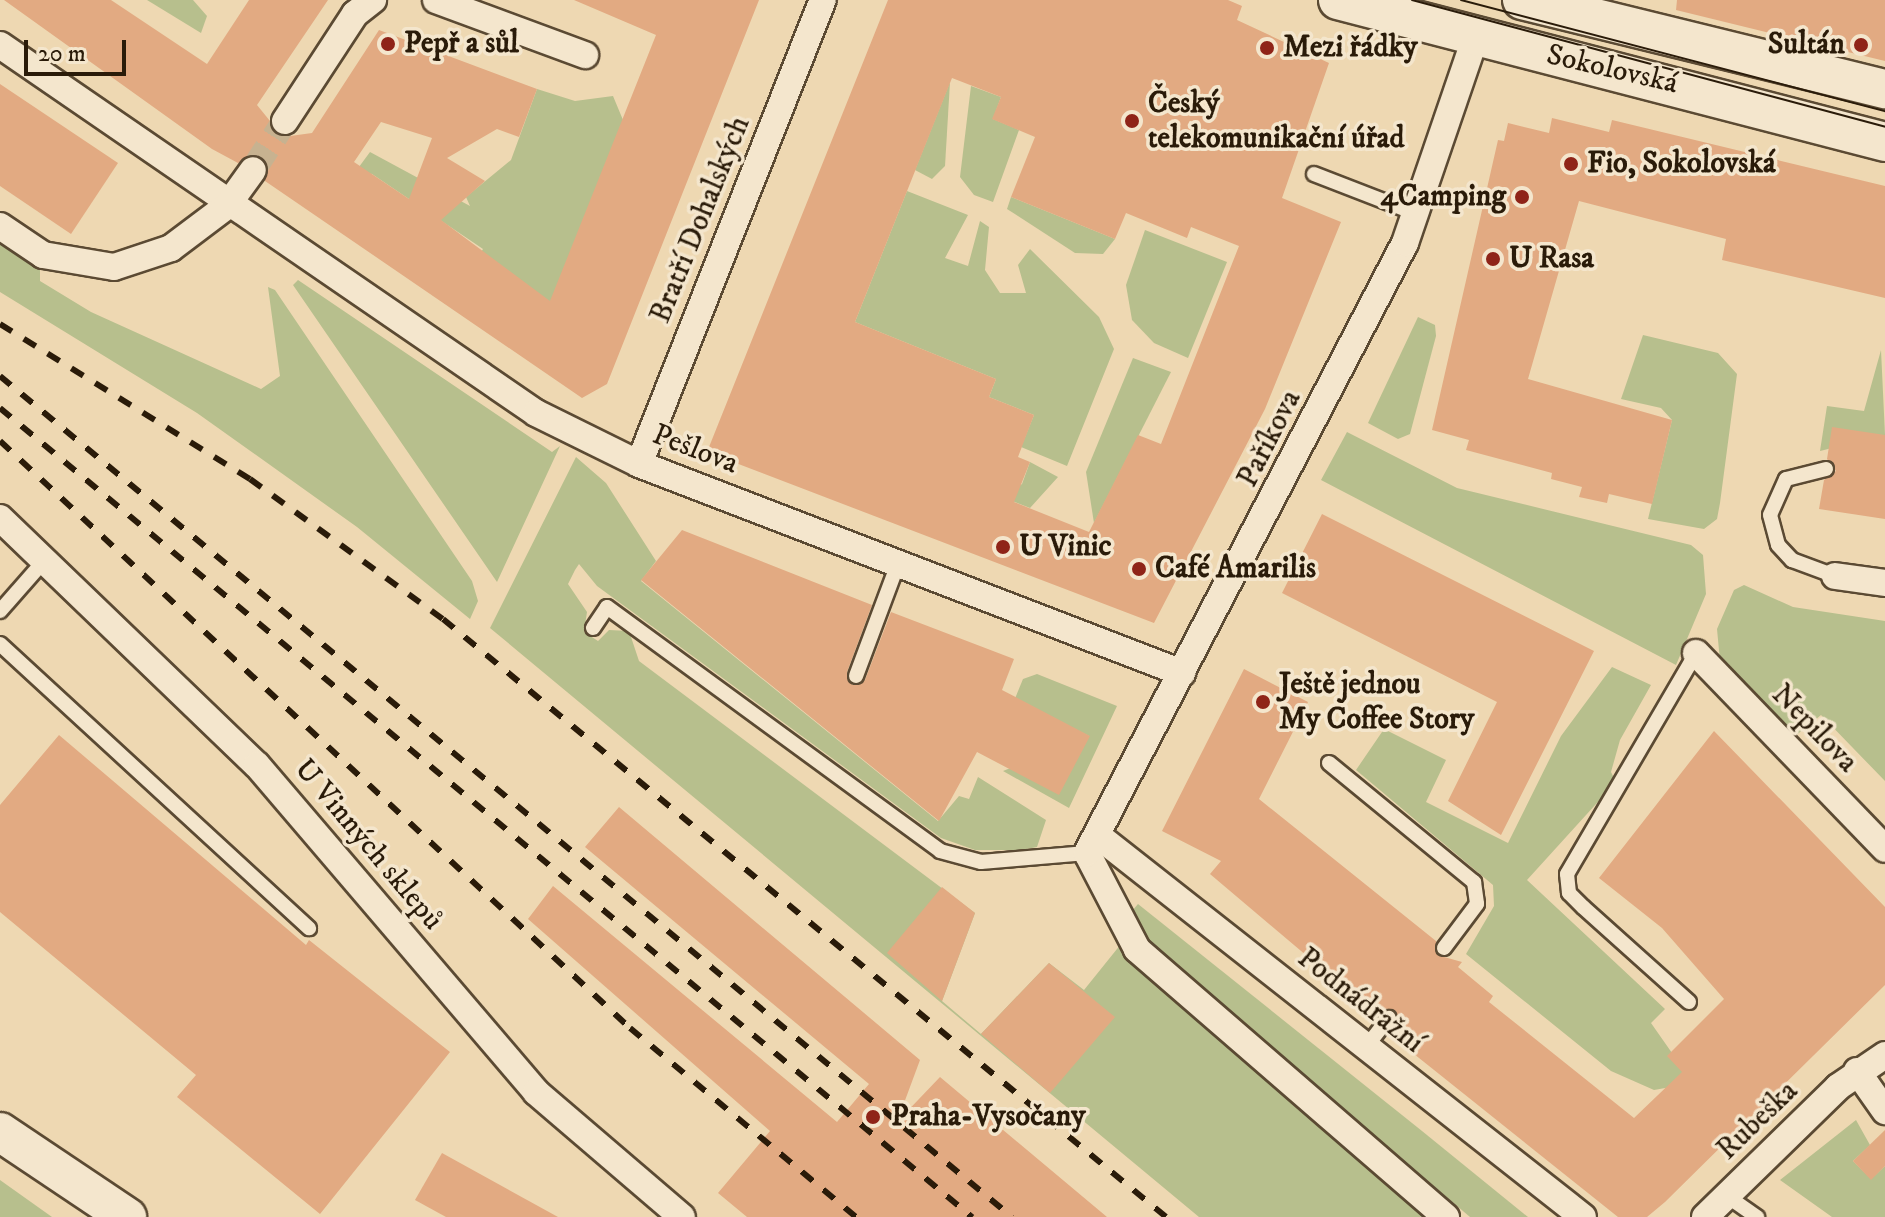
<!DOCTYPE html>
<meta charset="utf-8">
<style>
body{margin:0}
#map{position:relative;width:1885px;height:1217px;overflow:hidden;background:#eed8b2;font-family:"IM FELL DW Pica",serif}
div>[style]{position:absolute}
.green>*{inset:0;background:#b7bf8d}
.building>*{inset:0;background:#e2aa82}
.street-tunnel>*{height:26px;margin-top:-13px;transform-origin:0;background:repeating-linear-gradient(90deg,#c7b290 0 26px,transparent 0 39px)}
.roads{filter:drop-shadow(2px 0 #5b4a33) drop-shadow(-2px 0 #5b4a33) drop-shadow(0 2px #5b4a33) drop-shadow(0 -2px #5b4a33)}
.lane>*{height:14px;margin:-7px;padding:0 7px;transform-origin:7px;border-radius:7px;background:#f4e6cd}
.street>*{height:26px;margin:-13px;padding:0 13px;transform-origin:13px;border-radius:13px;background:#f4e6cd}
.secondary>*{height:38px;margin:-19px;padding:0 19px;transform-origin:19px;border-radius:19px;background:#f4e6cd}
.tram>*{height:2px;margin:-1px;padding:0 1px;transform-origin:1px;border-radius:1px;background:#2a1b09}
.rail>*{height:6px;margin-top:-3px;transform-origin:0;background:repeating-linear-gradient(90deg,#2a1b09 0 14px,transparent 0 28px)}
.dots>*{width:22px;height:22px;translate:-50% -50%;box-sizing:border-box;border:4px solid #f4e6cd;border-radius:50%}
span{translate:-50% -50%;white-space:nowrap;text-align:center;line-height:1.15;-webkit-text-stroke:7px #f4e6cd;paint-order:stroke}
.poi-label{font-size:30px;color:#2a1b09;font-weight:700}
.left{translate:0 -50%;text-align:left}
.right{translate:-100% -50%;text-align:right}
.street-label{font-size:30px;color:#2a1b09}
.scale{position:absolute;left:24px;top:40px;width:102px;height:36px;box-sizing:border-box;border:4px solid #2a1b09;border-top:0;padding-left:10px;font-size:24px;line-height:28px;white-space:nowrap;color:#2a1b09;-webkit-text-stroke:6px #f4e6cd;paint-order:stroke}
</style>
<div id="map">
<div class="green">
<i style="clip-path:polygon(147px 0,193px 0,207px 16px,201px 33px)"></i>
<i style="clip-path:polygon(950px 82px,945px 166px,932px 179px,915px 170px)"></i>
<i style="clip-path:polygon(971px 86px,1001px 97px,993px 119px,1019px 130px,993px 202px,974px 195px,960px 177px)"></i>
<i style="clip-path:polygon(537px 89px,575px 101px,613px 96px,623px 120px,562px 300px,545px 303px,480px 254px,483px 249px,372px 174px,356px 171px,370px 152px,470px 206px,466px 197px,511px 160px)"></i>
<i style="clip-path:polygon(907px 191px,968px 215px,945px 258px,968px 266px,980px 221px,989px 227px,985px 270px,1000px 293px,1026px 293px,1018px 265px,1030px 249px,1099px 317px,1114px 349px,1067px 466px,1021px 447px,1034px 415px,989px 397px,996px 379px,855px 322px)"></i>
<i style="clip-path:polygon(1011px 197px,1115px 239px,1103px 254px,1075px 253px,1007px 209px)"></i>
<i style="clip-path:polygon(1145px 230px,1227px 262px,1188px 358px,1154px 343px,1132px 320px,1126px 285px)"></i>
<i style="clip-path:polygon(0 237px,40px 264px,40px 281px,91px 312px,261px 389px,280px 376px,268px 287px,275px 290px,472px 581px,478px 601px,470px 619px,357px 527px,197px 413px,0 292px)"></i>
<i style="clip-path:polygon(298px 280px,552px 452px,560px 446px,497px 582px,293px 285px)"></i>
<i style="clip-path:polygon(1418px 317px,1435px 325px,1436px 336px,1410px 434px,1398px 439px,1368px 423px)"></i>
<i style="clip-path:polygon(1643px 335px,1718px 353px,1737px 374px,1720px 503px,1717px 519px,1704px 529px,1648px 519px,1672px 420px,1661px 408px,1621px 399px)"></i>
<i style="clip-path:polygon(1881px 350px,1885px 435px,1820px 451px,1827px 406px,1864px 411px)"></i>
<i style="clip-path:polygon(1133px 358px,1171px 372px,1094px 523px,1086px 472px)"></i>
<i style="clip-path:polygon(1347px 432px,1457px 488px,1691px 545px,1703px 555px,1706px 594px,1676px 665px,1321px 480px)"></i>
<i style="clip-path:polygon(576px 457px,606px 483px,656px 561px,641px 581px,938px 821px,959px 796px,969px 799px,978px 777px,1046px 820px,1037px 847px,1021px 850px,975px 850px,941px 838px,597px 586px,579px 564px,575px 570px,568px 584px,587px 612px,584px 632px,598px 641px,609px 630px,629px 631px,639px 661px,975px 913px,942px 1001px,981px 1034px,1049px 963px,1084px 990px,1121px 944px,1149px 977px,1425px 1217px,1199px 1217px,490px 628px)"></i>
<i style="clip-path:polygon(1030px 462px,1058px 477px,1030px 508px,1002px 497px,1022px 484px)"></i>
<i style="clip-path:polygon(1744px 585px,1793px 607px,1885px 621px,1885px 781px,1821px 715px,1794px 737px,1720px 661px,1717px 629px,1734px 590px)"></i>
<i style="clip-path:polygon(1612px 667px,1651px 685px,1620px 740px,1611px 772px,1616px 782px,1527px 880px,1665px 1009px,1651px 1023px,1693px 1083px,1654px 1090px,1611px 1071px,1466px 954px,1494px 906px,1493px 885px,1356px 770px,1384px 729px,1446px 760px,1426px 802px,1508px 843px,1561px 736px)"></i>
<i style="clip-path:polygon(1037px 674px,1117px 706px,1069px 808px,1003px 771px,1089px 736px,1014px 701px,1023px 679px)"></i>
<i style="clip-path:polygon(1138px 904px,1422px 1131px,1528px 1217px,1470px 1217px,1141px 937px,1127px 917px)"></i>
<i style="clip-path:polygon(1856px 1120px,1870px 1145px,1853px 1161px,1871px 1179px,1885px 1166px,1885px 1217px,1832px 1217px,1780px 1180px)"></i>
<i style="clip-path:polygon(0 1180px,52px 1217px,0 1217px)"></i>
</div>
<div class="building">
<i style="clip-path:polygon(evenodd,4px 0,111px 0,207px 64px,249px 0,328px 0,257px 105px,283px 137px,312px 133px,379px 30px,537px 89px,519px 137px,497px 129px,447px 158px,485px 181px,441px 220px,550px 301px,656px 35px,574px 0,759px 0,607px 384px,582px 398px,265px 181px,262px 157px,238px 163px,212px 149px,4px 0,381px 122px,432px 138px,409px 199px,354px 162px,381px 122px)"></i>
<i style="clip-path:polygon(evenodd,888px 0,1228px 0,1242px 6px,1237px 20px,1329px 63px,1282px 198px,1341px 222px,1265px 409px,1154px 623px,707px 452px,888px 0,952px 78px,1001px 97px,992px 119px,1035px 137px,1011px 197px,1115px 239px,1126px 213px,1187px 238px,1191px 227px,1239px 246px,1161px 444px,1138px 435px,1089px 532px,1014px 502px,1030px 462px,1018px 457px,1034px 415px,989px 397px,996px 379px,855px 322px,952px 78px)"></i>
<i style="clip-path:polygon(1677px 0,1885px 0,1885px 61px,1676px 10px)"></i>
<i style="clip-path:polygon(0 84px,118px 163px,71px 234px,0 186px)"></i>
<i style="clip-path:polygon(1552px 118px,1609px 132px,1612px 120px,1885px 186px,1885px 298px,1722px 260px,1726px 239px,1579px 201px,1528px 379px,1672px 420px,1652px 504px,1609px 494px,1607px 503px,1579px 497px,1582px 487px,1551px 479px,1552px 473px,1466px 450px,1469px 440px,1432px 430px,1498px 140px,1504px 141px,1508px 123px,1549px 133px)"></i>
<i style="clip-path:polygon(1832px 427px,1885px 435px,1885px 519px,1819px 509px,1824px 480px,1836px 471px,1827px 459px)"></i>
<i style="clip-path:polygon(1322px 514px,1594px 651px,1501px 835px,1448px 801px,1497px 702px,1282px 593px)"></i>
<i style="clip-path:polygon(682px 530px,872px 605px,847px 672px,852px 685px,865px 680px,891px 612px,1014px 659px,1002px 690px,1090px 736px,1059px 795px,977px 752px,939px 821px,641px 580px)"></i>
<i style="clip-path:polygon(1244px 669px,1308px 702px,1259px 799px,1436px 941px,1437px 955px,1462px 962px,1458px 967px,1493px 996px,1489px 1002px,1634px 1118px,1682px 1072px,1667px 1056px,1724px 999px,1662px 928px,1599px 878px,1714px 731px,1885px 907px,1885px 985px,1665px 1202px,1647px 1217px,1618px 1217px,1399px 1042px,1396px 1011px,1378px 1016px,1210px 874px,1221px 861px,1162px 831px)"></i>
<i style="clip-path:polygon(59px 735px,306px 945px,309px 940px,450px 1052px,320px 1214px,177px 1097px,196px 1075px,0 912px,0 805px)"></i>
<i style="clip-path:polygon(619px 807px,920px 1060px,897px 1122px,940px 1077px,1107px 1217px,747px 1217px,718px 1193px,770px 1131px,528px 919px,553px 886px,837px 1122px,869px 1084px,585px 847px)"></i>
<i style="clip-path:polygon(942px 887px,975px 913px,942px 1001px,887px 953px)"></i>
<i style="clip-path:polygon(1049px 963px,1115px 1017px,1050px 1093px,981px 1034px)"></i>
<i style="clip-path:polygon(1885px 1130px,1885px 1166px,1871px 1180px,1853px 1161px)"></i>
<i style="clip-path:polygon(442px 1153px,558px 1217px,446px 1217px,415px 1200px)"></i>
</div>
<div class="street-tunnel">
<i style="left:253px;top:170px;width:59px;rotate:-56.9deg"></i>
</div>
<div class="roads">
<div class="lane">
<i style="left:1314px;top:174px;width:110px;rotate:21.2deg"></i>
<i style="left:1826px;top:469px;width:41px;rotate:166deg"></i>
<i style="left:1786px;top:479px;width:39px;rotate:114deg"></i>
<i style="left:1770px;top:515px;width:31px;rotate:75deg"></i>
<i style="left:1778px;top:545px;width:21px;rotate:47deg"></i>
<i style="left:1792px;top:560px;width:46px;rotate:20.4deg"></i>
<i style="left:0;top:611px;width:68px;rotate:-48.6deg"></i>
<i style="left:593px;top:628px;width:25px;rotate:-56deg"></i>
<i style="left:607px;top:607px;width:413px;rotate:36.2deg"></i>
<i style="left:940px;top:851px;width:42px;rotate:15deg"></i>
<i style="left:981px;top:862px;width:106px;rotate:-4.9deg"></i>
<i style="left:0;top:644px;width:420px;rotate:42.6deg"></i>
<i style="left:856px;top:676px;width:123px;rotate:-69.5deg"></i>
<i style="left:1329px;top:763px;width:188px;rotate:39.4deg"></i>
<i style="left:1474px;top:882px;width:22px;rotate:82deg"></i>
<i style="left:1477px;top:904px;width:55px;rotate:126.9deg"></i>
<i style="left:1689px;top:1002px;width:142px;rotate:-138.1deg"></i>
<i style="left:1583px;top:907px;width:20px;rotate:-135deg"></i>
<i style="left:1569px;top:893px;width:19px;rotate:-96deg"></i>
<i style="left:1567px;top:874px;width:256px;rotate:-59.7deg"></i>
<i style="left:1366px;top:1047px;width:37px;rotate:-52deg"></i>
<i style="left:1727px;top:1196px;width:37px;rotate:35deg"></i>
</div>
<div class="street">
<i style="left:436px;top:0;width:159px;rotate:20.3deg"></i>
<i style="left:0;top:45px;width:650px;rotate:34.47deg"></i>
<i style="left:536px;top:413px;width:115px;rotate:26.3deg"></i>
<i style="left:639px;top:464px;width:582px;rotate:21.05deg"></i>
<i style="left:285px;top:121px;width:128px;rotate:-56.8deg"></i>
<i style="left:355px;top:14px;width:23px;rotate:-38deg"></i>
<i style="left:0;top:226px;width:52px;rotate:34deg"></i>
<i style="left:43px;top:255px;width:72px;rotate:9.6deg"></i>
<i style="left:114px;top:267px;width:60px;rotate:-18.4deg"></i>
<i style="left:171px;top:248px;width:70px;rotate:-36.9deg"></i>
<i style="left:227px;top:206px;width:44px;rotate:-54.2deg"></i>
<i style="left:639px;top:464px;width:499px;rotate:-68.4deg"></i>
<i style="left:0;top:518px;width:356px;rotate:43.9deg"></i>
<i style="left:257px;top:765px;width:430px;rotate:49.5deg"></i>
<i style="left:536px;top:1092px;width:192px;rotate:40.6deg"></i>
<i style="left:1835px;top:576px;width:50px;rotate:8deg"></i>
<i style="left:1696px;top:653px;width:272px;rotate:46deg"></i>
<i style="left:1097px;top:835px;width:618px;rotate:38.17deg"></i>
<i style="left:1857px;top:1071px;width:49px;rotate:55deg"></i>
<i style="left:1446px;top:1217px;width:409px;rotate:-139.1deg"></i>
<i style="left:1137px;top:949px;width:108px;rotate:-117.5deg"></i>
<i style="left:1087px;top:853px;width:688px;rotate:-62.47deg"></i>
<i style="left:1405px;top:243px;width:216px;rotate:-71.1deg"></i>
<i style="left:1705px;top:1217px;width:186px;rotate:-44.3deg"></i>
<i style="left:1838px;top:1087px;width:57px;rotate:-34.2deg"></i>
</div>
<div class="secondary">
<i style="left:1338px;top:0;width:565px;rotate:14.55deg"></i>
<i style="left:1522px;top:0;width:374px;rotate:13.8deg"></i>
<i style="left:0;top:1132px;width:153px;rotate:33.8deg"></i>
</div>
</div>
<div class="tram">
<i style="left:1412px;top:0;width:490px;rotate:15deg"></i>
<i style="left:1461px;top:0;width:438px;rotate:14.7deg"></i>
</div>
<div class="rail">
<i style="left:0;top:324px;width:294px;rotate:31.8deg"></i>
<i style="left:250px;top:479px;width:238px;rotate:36deg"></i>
<i style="left:443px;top:619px;width:938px;rotate:39.59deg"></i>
<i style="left:0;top:376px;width:1316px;rotate:39.73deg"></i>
<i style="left:0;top:408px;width:1265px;rotate:39.77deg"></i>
<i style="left:0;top:441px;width:861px;rotate:42.98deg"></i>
<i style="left:630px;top:1028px;width:295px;rotate:39.9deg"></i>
</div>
<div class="dots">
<i style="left:388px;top:44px;background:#8f2418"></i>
<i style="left:1861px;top:45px;background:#8f2418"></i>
<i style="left:1267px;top:48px;background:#8f2418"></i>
<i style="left:1132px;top:121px;background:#8f2418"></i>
<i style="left:1571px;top:164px;background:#8f2418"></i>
<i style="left:1522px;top:197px;background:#8f2418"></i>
<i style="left:1493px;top:259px;background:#8f2418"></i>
<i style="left:1003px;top:547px;background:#8f2418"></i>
<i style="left:1139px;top:569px;background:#8f2418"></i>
<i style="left:1263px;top:702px;background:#8f2418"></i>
<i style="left:873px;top:1117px;background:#8f2418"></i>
</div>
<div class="poi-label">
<span class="left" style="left:404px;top:44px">Pepř a sůl</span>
<span class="right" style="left:1845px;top:45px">Sultán</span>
<span class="left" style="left:1283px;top:48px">Mezi řádky</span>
<span class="left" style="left:1148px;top:121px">Český<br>telekomunikační úřad</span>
<span class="left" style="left:1587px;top:164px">Fio, Sokolovská</span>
<span class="right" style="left:1506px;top:197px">4Camping</span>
<span class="left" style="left:1509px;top:259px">U Rasa</span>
<span class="left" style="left:1019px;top:547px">U Vinic</span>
<span class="left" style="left:1155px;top:569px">Café Amarilis</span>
<span class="left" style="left:1279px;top:702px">Ještě jednou<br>My Coffee Story</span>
<span class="left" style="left:891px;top:1117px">Praha-Vysočany</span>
</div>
<div class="street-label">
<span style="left:1612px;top:70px;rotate:13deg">Sokolovská</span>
<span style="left:701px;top:220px;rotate:-68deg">Bratří Dohalských</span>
<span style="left:1270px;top:439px;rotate:-63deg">Paříkova</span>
<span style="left:695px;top:450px;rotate:21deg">Pešlova</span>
<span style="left:1814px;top:729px;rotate:46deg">Nepilova</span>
<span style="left:368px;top:845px;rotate:50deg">U Vinných sklepů</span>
<span style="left:1360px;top:1001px;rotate:38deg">Podnádražní</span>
<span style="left:1758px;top:1121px;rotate:-44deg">Rubeška</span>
</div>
<div class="scale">20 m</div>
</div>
